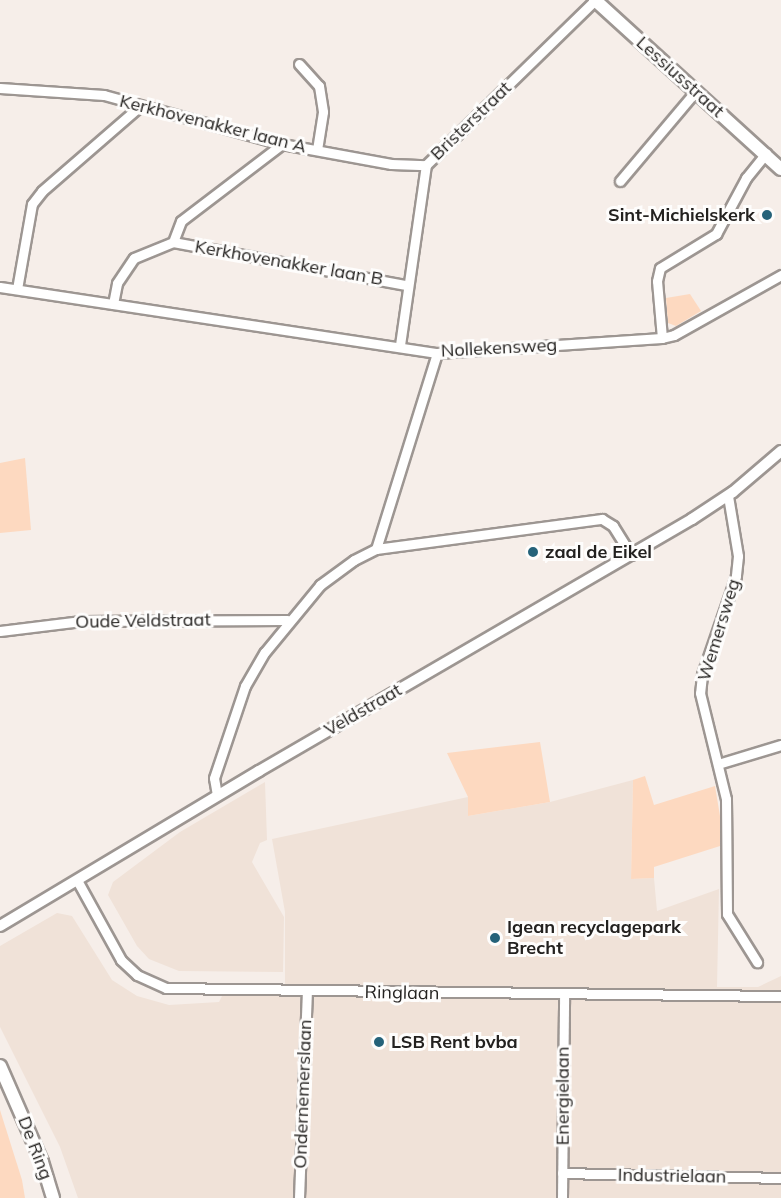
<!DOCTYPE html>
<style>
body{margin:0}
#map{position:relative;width:781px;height:1198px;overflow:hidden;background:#f6eee9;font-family:Mulish,sans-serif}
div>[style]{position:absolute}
.built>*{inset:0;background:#f0e2d8}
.green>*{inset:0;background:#fdd9c0}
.roads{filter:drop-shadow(2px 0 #9d9692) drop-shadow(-2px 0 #9d9692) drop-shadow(0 2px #9d9692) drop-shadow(0 -2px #9d9692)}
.minor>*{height:9px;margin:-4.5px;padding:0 4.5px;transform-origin:4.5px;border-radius:4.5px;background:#fff}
.tertiary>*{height:10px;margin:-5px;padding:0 5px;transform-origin:5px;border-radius:5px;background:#fff}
.secondary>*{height:12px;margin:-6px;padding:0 6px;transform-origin:6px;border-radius:6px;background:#fff}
.dots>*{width:16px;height:16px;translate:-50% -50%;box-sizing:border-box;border:3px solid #fefdfc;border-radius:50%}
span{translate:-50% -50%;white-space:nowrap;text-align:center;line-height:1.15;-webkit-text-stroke:6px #fefdfc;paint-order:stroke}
.street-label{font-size:18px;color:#23211f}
.poi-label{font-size:18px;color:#23211f;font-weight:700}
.right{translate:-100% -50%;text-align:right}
.left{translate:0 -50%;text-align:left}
</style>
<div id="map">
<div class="built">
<i style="clip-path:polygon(633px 780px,631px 879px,654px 878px,657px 911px,719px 889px,717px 987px,758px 987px,781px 976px,781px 1198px,78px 1198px,60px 1147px,0 1027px,0 946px,57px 913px,72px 916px,112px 980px,137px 996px,169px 1005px,219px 1002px,225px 990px,285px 991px,285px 912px,272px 839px,468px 797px,468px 816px,550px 802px)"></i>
<i style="clip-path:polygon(265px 782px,267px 840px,260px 843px,252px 862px,284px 917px,283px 972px,179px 971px,149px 959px,137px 946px,108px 895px,113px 882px,180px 832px)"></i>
</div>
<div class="green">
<i style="clip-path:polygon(690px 294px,701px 311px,676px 326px,668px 323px,666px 298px)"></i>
<i style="clip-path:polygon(25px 458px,31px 530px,0 533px,0 463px)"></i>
<i style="clip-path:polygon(540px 742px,550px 802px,468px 816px,468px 797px,447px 753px)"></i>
<i style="clip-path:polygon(645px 776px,654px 805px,715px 786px,720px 816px,720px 846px,654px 867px,654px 878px,631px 879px,633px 780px)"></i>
<i style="clip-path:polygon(0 1110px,22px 1180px,25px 1198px,0 1198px)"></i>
</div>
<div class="roads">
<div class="minor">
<i style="left:299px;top:64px;width:30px;rotate:48deg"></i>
<i style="left:319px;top:86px;width:26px;rotate:81deg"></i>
<i style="left:323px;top:112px;width:38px;rotate:99deg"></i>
<i style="left:0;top:88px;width:104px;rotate:3.9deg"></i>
<i style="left:104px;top:95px;width:185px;rotate:15.4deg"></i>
<i style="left:282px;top:144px;width:111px;rotate:10.4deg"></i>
<i style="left:391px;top:164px;width:35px;rotate:2deg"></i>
<i style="left:620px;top:181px;width:116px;rotate:-49.9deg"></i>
<i style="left:173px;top:242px;width:237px;rotate:10.5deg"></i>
<i style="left:0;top:287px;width:442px;rotate:8.6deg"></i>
<i style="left:437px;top:353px;width:225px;rotate:-3.8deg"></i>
<i style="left:662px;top:338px;width:12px;rotate:-14deg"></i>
<i style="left:674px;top:335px;width:123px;rotate:-29.3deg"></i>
<i style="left:17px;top:289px;width:86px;rotate:-80deg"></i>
<i style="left:32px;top:204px;width:16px;rotate:-52deg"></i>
<i style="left:42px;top:191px;width:128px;rotate:-40.9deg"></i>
<i style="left:113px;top:304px;width:21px;rotate:-79deg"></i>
<i style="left:117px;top:283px;width:30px;rotate:-56deg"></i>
<i style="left:134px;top:258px;width:42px;rotate:-22.3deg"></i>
<i style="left:173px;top:242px;width:22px;rotate:-69deg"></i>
<i style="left:181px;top:221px;width:127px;rotate:-37.3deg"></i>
<i style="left:662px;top:338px;width:57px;rotate:-95deg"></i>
<i style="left:657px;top:281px;width:13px;rotate:-77deg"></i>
<i style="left:660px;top:268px;width:66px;rotate:-31.3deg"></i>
<i style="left:716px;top:234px;width:64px;rotate:-61.8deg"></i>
<i style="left:746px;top:178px;width:32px;rotate:-51deg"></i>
<i style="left:400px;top:345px;width:182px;rotate:-81.8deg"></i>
<i style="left:426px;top:165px;width:236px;rotate:-44.3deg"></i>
<i style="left:728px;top:496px;width:61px;rotate:80.5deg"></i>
<i style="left:738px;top:556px;width:20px;rotate:96deg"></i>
<i style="left:736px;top:576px;width:105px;rotate:109deg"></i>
<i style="left:702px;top:675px;width:18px;rotate:96deg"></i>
<i style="left:700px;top:693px;width:109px;rotate:76.2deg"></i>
<i style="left:726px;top:799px;width:115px;rotate:89.5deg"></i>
<i style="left:727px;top:914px;width:57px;rotate:58deg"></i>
<i style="left:376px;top:549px;width:205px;rotate:-72.7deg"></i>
<i style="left:0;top:631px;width:82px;rotate:-7deg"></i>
<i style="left:81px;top:621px;width:206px;rotate:-0.3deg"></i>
<i style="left:718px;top:764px;width:66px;rotate:-16.8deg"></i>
<i style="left:217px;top:795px;width:17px;rotate:-100deg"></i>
<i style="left:214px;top:778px;width:97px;rotate:-71.4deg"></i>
<i style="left:245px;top:686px;width:39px;rotate:-60deg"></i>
<i style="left:265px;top:652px;width:87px;rotate:-50.6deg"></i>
<i style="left:320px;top:585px;width:42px;rotate:-36.3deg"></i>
<i style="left:354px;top:560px;width:25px;rotate:-27deg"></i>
<i style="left:376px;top:549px;width:228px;rotate:-7.6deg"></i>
<i style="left:602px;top:519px;width:13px;rotate:32deg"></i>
<i style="left:613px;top:526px;width:34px;rotate:58deg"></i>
<i style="left:78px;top:882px;width:89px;rotate:61.1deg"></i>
<i style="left:121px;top:960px;width:22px;rotate:43deg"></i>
<i style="left:137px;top:975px;width:32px;rotate:24deg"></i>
<i style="left:166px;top:988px;width:615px;rotate:0.75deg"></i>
<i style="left:562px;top:1173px;width:219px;rotate:1.3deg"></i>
<i style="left:299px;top:1198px;width:208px;rotate:-87.8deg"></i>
<i style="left:562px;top:1198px;width:203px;rotate:-89.4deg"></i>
</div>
<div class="tertiary">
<i style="left:0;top:926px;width:302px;rotate:-30.9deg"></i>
<i style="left:259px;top:771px;width:501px;rotate:-30.2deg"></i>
<i style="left:692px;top:519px;width:49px;rotate:-33.4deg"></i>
<i style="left:733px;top:492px;width:63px;rotate:-40.5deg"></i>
</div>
<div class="secondary">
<i style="left:595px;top:0;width:251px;rotate:42.3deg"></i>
<i style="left:0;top:1066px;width:105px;rotate:66.4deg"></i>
<i style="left:42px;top:1162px;width:38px;rotate:73deg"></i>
</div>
</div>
<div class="dots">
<i style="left:767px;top:215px;background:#256279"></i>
<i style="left:533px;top:552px;background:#256279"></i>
<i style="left:495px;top:938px;background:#256279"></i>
<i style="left:379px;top:1042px;background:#256279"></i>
</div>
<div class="street-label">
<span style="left:680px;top:77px;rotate:42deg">Lessiusstraat</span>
<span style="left:471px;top:121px;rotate:-44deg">Bristerstraat</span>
<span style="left:213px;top:124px;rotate:14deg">Kerkhovenakker laan A</span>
<span style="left:289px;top:263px;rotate:10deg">Kerkhovenakker laan B</span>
<span style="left:499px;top:348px;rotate:-3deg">Nollekensweg</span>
<span style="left:143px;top:621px;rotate:-1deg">Oude Veldstraat</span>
<span style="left:719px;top:630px;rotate:-73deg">Wemersweg</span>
<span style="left:363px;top:710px;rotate:-30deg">Veldstraat</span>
<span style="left:402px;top:993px;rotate:1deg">Ringlaan</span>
<span style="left:303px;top:1094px;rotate:-88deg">Ondernemerslaan</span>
<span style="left:563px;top:1096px;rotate:-90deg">Energielaan</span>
<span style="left:35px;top:1148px;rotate:69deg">De Ring</span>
<span style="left:672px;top:1176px;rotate:1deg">Industrielaan</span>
</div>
<div class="poi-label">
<span class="right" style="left:755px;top:215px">Sint-Michielskerk</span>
<span class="left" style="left:545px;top:552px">zaal de Eikel</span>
<span class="left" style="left:507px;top:938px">Igean recyclagepark<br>Brecht</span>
<span class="left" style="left:391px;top:1042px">LSB Rent bvba</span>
</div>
</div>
